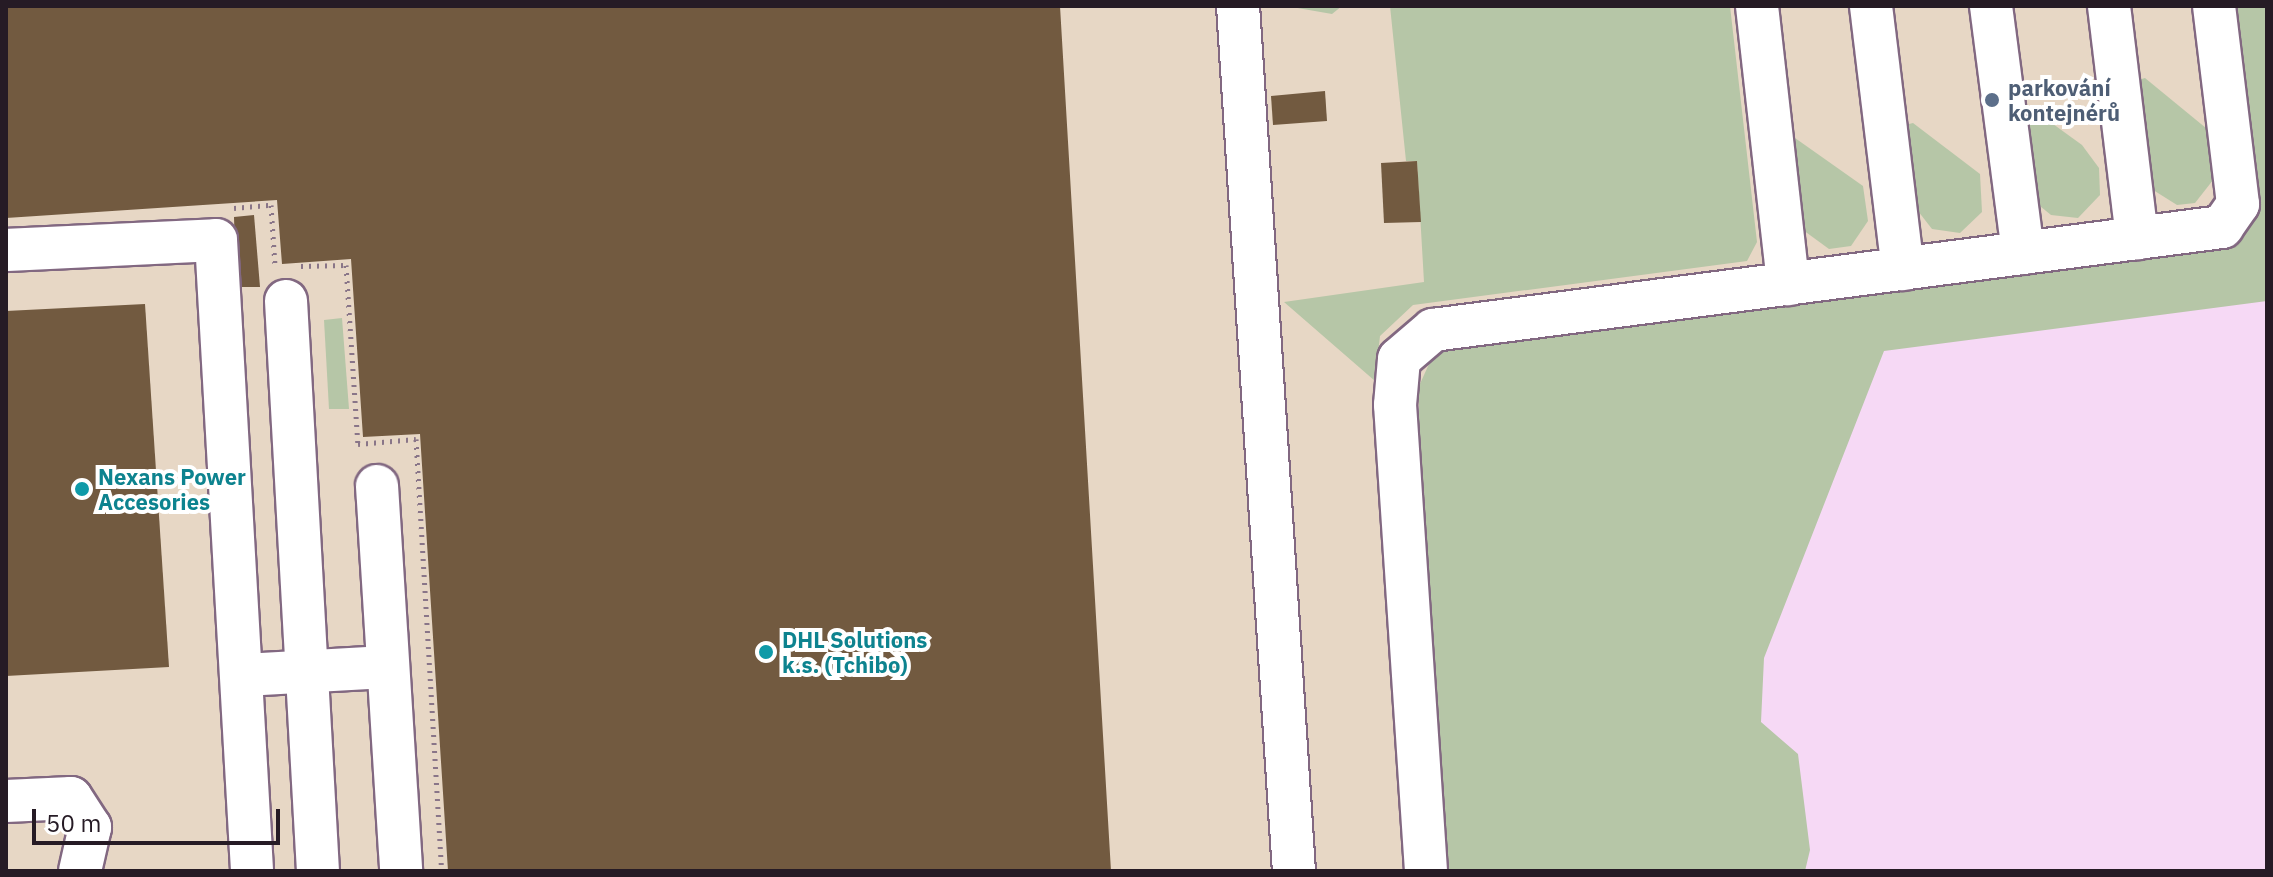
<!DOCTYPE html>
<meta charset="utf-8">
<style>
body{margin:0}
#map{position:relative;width:2273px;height:877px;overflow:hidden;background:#f6d9f5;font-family:"IBM Plex Sans",sans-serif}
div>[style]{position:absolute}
.industrial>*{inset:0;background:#e7d7c5}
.green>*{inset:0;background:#b6c6a7}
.building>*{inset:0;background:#725a40}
.path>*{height:5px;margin-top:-2.5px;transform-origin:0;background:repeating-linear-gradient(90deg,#897588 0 2px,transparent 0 8px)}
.roads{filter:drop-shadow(2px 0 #826881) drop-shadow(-2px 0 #826881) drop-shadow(0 2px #826881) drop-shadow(0 -2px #826881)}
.minor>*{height:42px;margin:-21px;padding:0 21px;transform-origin:21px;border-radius:21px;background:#fff}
.dots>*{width:22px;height:22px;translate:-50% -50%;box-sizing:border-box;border:4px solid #fff;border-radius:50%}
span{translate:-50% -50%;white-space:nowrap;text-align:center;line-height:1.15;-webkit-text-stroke:8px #fff;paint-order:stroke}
.service-label{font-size:22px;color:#4e5e75;font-weight:700}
.left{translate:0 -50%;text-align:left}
.culture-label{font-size:22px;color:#0d838f;font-weight:700}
.frame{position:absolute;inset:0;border:8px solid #261b25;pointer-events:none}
.scale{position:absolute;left:32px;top:809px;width:248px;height:36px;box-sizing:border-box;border:4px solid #261b25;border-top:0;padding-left:10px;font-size:24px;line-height:28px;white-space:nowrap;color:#261b25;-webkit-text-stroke:6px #fff;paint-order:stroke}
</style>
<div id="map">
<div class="industrial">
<i style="clip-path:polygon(6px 6px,2236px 6px,2257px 171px,2244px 218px,1429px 364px,1418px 410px,1444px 871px,6px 871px)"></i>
</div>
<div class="green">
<i style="clip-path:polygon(1286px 6px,1342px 6px,1332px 14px)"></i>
<i style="clip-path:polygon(1390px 6px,1730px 6px,1757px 242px,1747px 261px,1413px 305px,1380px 336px,1375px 381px,1284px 302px,1424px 282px,1417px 161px,1406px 161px)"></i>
<i style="clip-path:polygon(2236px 6px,2267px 6px,2267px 301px,1884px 351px,1764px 658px,1761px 722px,1798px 754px,1810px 850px,1805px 871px,1444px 871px,1419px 428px,1419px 386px,1429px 364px,1444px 349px,2225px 235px,2256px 199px,2257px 171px)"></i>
<i style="clip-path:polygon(2145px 78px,2212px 133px,2217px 175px,2195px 203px,2177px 205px,2150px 188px,2135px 81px)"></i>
<i style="clip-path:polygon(2031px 108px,2082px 145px,2099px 168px,2100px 195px,2078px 218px,2051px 215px,2035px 202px,2020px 112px)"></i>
<i style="clip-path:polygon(1913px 123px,1980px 174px,1982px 212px,1960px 233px,1932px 229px,1911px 202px,1905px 125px)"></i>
<i style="clip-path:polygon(1795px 138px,1863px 186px,1868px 221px,1851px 246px,1829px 249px,1803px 230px)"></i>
<i style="clip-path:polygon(342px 318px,349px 409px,329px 409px,324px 320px)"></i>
</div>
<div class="building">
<i style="clip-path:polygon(6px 6px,1060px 6px,1111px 871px,448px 871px,420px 434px,363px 437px,351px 259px,282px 264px,277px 200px,6px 218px)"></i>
<i style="clip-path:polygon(1325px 91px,1327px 121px,1273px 125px,1271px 96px)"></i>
<i style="clip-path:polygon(1417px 161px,1421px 222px,1384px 223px,1381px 163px)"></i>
<i style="clip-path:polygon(254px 215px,260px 287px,236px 287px,234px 217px)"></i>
<i style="clip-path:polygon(145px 304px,169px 667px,6px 676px,6px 311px)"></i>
</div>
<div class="path">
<i style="left:234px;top:208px;width:37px;rotate:-5deg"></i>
<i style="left:271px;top:205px;width:61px;rotate:86.2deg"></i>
<i style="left:301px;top:266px;width:45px;rotate:-1.3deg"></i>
<i style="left:346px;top:265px;width:179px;rotate:86.2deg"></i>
<i style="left:358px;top:444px;width:58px;rotate:-4.9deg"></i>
<i style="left:416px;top:439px;width:433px;rotate:86.6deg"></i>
</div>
<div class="roads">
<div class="minor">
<i style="left:1238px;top:6px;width:867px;rotate:86.3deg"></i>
<i style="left:1757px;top:6px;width:280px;rotate:83.6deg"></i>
<i style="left:1871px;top:6px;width:265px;rotate:83.1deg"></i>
<i style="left:1991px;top:6px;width:249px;rotate:82.6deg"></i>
<i style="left:2109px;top:6px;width:234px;rotate:83.1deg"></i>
<i style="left:6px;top:250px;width:210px;rotate:-2.7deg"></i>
<i style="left:216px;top:240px;width:632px;rotate:86.73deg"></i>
<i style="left:286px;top:301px;width:571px;rotate:86.79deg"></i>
<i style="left:377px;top:486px;width:386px;rotate:86.4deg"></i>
<i style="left:243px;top:675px;width:144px;rotate:-3.2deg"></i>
<i style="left:6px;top:801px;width:65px;rotate:-2.6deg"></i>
<i style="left:71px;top:798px;width:35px;rotate:57deg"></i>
<i style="left:90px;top:827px;width:45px;rotate:102.8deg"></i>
<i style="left:1426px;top:871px;width:467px;rotate:-93.8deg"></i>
<i style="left:1395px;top:405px;width:46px;rotate:-85deg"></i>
<i style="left:1399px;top:359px;width:45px;rotate:-40.5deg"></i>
<i style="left:1433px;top:330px;width:796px;rotate:-7.44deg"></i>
<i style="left:2222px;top:227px;width:28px;rotate:-55deg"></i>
<i style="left:2238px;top:204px;width:199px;rotate:-96.9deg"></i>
</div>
</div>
<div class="dots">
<i style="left:1992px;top:100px;background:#5c6f8a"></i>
<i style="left:82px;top:489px;background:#0f9aa8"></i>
<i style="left:766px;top:652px;background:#0f9aa8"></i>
</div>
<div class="service-label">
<span class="left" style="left:2008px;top:100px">parkování<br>kontejnérů</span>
</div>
<div class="culture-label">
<span class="left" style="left:98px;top:489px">Nexans Power<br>Accesories</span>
<span class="left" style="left:782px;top:652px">DHL Solutions<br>k.s. (Tchibo)</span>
</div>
<div class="frame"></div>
<div class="scale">50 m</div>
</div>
